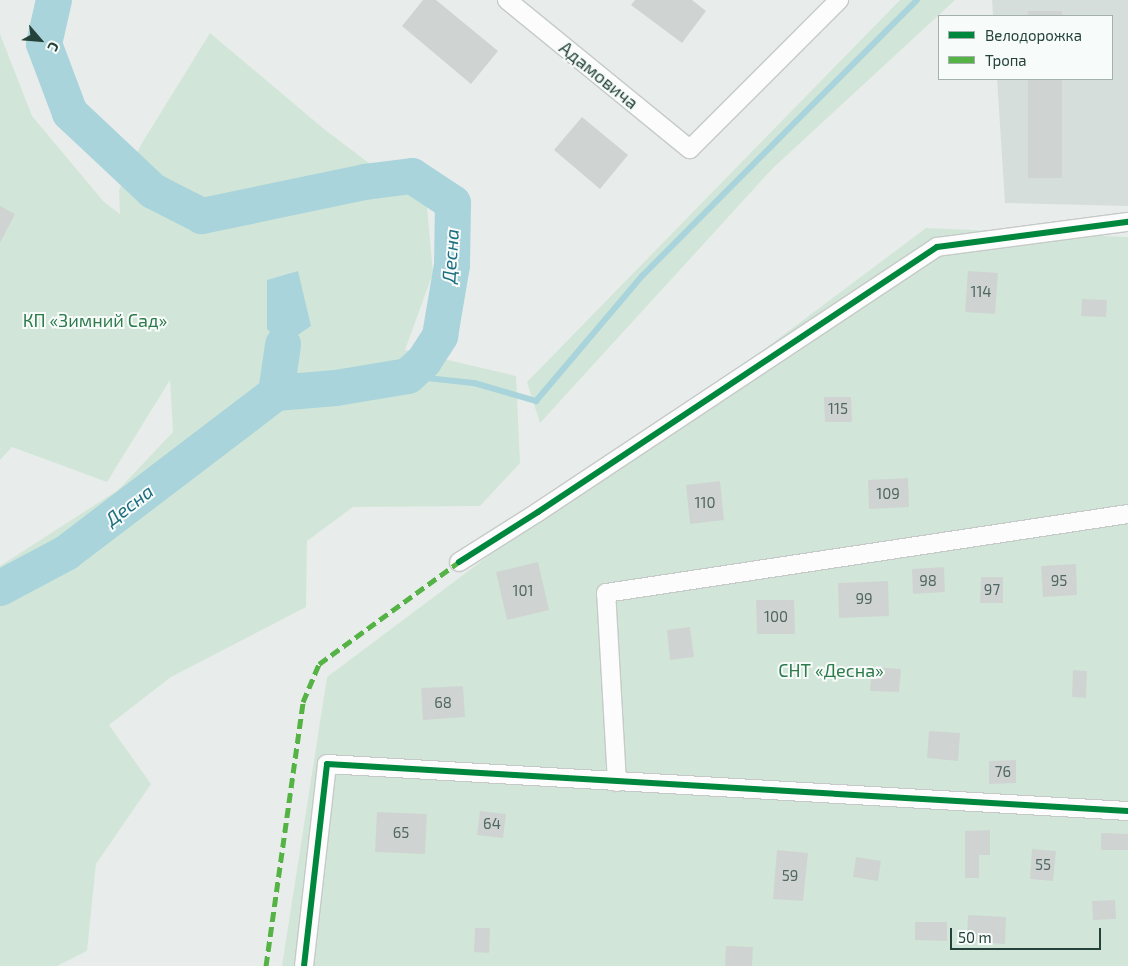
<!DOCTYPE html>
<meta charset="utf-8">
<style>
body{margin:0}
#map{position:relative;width:1128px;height:966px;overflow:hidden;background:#e8edeb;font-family:"Exo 2",sans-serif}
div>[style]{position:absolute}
.built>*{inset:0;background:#d6dedb}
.green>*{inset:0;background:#d1e6d8}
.water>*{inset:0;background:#a9d4db}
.stream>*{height:6px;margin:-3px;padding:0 3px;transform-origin:3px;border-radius:3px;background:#a9d4db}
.river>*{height:36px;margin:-18px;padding:0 18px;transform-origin:18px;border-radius:18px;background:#a9d4db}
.building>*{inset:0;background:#cfd4d2}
.roads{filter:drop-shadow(1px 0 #c5cac8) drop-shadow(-1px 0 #c5cac8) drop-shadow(0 1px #c5cac8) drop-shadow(0 -1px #c5cac8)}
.minor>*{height:18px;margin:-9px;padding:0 9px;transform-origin:9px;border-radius:9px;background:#fcfcfc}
.quiet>*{height:5px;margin-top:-2.5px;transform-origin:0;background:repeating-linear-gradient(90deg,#55b346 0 10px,transparent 0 15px)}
.cycleway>*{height:6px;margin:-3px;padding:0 3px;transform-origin:3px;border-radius:3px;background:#00873e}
span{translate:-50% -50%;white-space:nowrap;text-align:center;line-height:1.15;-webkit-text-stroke:4px #f7fbf9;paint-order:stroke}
.number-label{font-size:15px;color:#506761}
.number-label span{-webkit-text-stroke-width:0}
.street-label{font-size:18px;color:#24423a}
.park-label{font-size:18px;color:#2d7a4b}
.water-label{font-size:19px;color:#1c6f80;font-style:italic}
.legend{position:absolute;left:938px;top:15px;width:175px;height:65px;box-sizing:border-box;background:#f7fbf9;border:1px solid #a3b1ad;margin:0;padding:6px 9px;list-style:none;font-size:15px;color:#24423a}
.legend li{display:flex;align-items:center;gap:10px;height:25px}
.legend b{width:25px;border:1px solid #a3b1ad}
.north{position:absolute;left:15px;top:15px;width:50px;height:50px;-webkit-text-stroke:4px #f7fbf9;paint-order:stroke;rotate:117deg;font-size:14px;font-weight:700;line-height:20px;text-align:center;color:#24423a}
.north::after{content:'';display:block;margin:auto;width:18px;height:22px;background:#24423a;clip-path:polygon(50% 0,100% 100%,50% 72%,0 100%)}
.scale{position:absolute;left:950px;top:928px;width:151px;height:22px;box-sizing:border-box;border:2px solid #24423a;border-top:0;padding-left:6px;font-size:15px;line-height:18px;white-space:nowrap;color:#24423a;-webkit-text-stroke:4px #f7fbf9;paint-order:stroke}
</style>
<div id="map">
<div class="built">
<i style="clip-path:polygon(992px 0,1128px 0,1128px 206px,1005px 203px,997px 79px,1112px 79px,1112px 16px,993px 16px)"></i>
</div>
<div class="green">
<i style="clip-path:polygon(900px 0,955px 0,773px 168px,540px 423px,527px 382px)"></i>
<i style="clip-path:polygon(210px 33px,324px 129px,427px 207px,433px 273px,405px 350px,516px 376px,520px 463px,480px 506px,353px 507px,307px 541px,306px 607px,171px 677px,109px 725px,151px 784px,96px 864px,87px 951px,57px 966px,0 966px,0 566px,118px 490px,173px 432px,170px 380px,107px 482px,12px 447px,0 460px,0 34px,32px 116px,104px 202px,120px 214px,119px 190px,142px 143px)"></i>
<i style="clip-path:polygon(926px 228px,1128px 237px,1128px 966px,282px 966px,327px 677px)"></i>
</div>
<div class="water">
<i style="clip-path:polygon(298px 271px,311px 326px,283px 345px,267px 329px,267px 280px)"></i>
</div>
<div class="stream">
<i style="left:408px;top:376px;width:66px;rotate:6.1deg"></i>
<i style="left:474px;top:383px;width:65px;rotate:16.2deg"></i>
<i style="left:536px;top:401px;width:165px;rotate:-49.7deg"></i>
<i style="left:643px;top:275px;width:388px;rotate:-45.1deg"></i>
</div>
<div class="river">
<i style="left:276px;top:393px;width:49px;rotate:-81.7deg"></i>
<i style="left:0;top:588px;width:75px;rotate:-27.9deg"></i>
<i style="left:66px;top:553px;width:264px;rotate:-37.3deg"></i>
<i style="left:276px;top:393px;width:60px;rotate:-4.8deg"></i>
<i style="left:336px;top:388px;width:73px;rotate:-9.5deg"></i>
<i style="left:408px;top:376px;width:22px;rotate:-43deg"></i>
<i style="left:424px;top:361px;width:30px;rotate:-57deg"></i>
<i style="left:440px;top:336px;width:72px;rotate:-80.4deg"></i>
<i style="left:452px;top:265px;width:62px;rotate:-89.1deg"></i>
<i style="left:453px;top:203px;width:49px;rotate:-146.6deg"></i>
<i style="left:412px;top:176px;width:47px;rotate:172.7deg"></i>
<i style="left:365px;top:182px;width:167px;rotate:168.2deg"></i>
<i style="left:202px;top:216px;width:55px;rotate:-153deg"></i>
<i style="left:153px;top:191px;width:114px;rotate:-136.8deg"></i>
<i style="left:70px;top:113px;width:74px;rotate:-110.6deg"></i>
<i style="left:44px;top:44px;width:45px;rotate:-77.2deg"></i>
</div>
<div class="building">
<i style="clip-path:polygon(423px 0,436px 0,498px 51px,471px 84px,402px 26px)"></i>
<i style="clip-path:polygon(635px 0,692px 0,706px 11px,682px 43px,631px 5px)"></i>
<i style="clip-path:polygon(1028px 11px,1062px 11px,1062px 16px,1028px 16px)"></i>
<i style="clip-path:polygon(1028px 79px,1062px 79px,1062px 178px,1028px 178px)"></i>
<i style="clip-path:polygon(582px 117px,628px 155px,600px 189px,554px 150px)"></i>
<i style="clip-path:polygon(0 206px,15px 214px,0 243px)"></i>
<i style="clip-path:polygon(968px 271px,998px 273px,995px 314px,965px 312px)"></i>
<i style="clip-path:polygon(1082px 299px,1107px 300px,1106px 317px,1081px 316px)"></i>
<i style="clip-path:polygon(824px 397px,851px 397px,852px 422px,825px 422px)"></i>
<i style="clip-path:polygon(908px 478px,909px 507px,869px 509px,868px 480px)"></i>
<i style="clip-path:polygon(720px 481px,724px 520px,690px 524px,686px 485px)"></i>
<i style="clip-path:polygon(538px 562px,549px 610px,507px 620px,496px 572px)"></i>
<i style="clip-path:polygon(1076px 564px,1077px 595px,1043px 597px,1041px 566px)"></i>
<i style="clip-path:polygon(944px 567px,945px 592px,913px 594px,912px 569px)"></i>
<i style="clip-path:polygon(981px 577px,1003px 577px,1003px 603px,980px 603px)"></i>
<i style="clip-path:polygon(888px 581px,889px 616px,839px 618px,838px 583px)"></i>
<i style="clip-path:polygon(756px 600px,794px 600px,795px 634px,757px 634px)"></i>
<i style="clip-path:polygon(690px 627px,694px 657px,670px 660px,667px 630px)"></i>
<i style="clip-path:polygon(872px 667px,901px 669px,899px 692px,870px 691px)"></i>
<i style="clip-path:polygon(1073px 670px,1087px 671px,1086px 698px,1072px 697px)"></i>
<i style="clip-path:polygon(463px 686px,465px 717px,423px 720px,421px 688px)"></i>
<i style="clip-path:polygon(929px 731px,960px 733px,958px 761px,927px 758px)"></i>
<i style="clip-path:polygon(1016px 760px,1016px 783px,989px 784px,989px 761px)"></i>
<i style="clip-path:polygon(480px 811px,506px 814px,503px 838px,477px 835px)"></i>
<i style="clip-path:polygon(377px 812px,427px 814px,425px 854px,375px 852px)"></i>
<i style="clip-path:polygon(990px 830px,990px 855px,979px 855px,979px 878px,965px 878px,965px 831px)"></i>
<i style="clip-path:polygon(1101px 833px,1128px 834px,1128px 850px,1101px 850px)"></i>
<i style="clip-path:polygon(1032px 849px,1056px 851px,1053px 881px,1030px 879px)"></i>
<i style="clip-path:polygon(777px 850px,808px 853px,803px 901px,773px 899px)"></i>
<i style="clip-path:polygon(856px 857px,881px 861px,878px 881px,853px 877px)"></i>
<i style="clip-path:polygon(1115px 900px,1116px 919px,1093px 920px,1092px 901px)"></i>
<i style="clip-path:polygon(968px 915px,1006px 917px,1005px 944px,967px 941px)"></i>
<i style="clip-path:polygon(915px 922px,947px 922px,947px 941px,915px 940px)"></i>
<i style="clip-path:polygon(475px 928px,490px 928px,489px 953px,474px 952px)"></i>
<i style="clip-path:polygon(726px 946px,753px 947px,752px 966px,725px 966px)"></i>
</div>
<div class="roads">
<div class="minor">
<i style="left:507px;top:0;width:236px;rotate:39.2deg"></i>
<i style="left:690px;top:149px;width:211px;rotate:-45deg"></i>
<i style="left:459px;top:562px;width:93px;rotate:-32.3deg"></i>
<i style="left:538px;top:512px;width:479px;rotate:-33.6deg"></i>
<i style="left:937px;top:247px;width:193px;rotate:-7.5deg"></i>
<i style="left:617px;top:782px;width:189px;rotate:-93.3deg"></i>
<i style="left:606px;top:593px;width:528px;rotate:-8.61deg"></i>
<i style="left:304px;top:966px;width:203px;rotate:-83.5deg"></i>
<i style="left:327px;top:764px;width:802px;rotate:3.36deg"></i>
</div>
</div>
<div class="quiet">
<i style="left:266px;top:966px;width:267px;rotate:-82deg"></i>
<i style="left:303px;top:702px;width:41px;rotate:-67.2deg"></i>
<i style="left:319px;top:664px;width:173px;rotate:-36.1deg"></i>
</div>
<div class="cycleway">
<i style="left:459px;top:562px;width:93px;rotate:-32.3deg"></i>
<i style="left:538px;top:512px;width:479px;rotate:-33.6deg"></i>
<i style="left:937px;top:247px;width:193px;rotate:-7.5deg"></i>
<i style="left:304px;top:966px;width:203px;rotate:-83.5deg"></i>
<i style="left:327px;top:764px;width:802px;rotate:3.36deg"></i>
</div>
<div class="number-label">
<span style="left:981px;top:292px">114</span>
<span style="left:838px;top:409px">115</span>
<span style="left:888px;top:494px">109</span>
<span style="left:705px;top:503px">110</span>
<span style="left:928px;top:581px">98</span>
<span style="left:1059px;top:581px">95</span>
<span style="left:992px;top:590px">97</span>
<span style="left:523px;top:591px">101</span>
<span style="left:864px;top:599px">99</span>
<span style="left:776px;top:617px">100</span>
<span style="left:443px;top:703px">68</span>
<span style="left:1003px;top:772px">76</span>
<span style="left:492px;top:824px">64</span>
<span style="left:401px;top:833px">65</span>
<span style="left:1043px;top:865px">55</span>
<span style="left:790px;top:876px">59</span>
</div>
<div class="street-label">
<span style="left:599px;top:75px;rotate:39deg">Адамовича</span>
</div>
<div class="park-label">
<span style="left:95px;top:320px">КП «Зимний Сад»</span>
<span style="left:831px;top:670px">СНТ «Десна»</span>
</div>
<div class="water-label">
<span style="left:450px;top:256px;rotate:-86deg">Десна</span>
<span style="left:129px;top:505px;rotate:-37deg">Десна</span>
</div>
<ul class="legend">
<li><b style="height:6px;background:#00873e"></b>Велодорожка</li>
<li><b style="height:6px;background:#55b346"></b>Тропа</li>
</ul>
<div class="north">С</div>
<div class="scale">50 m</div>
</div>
